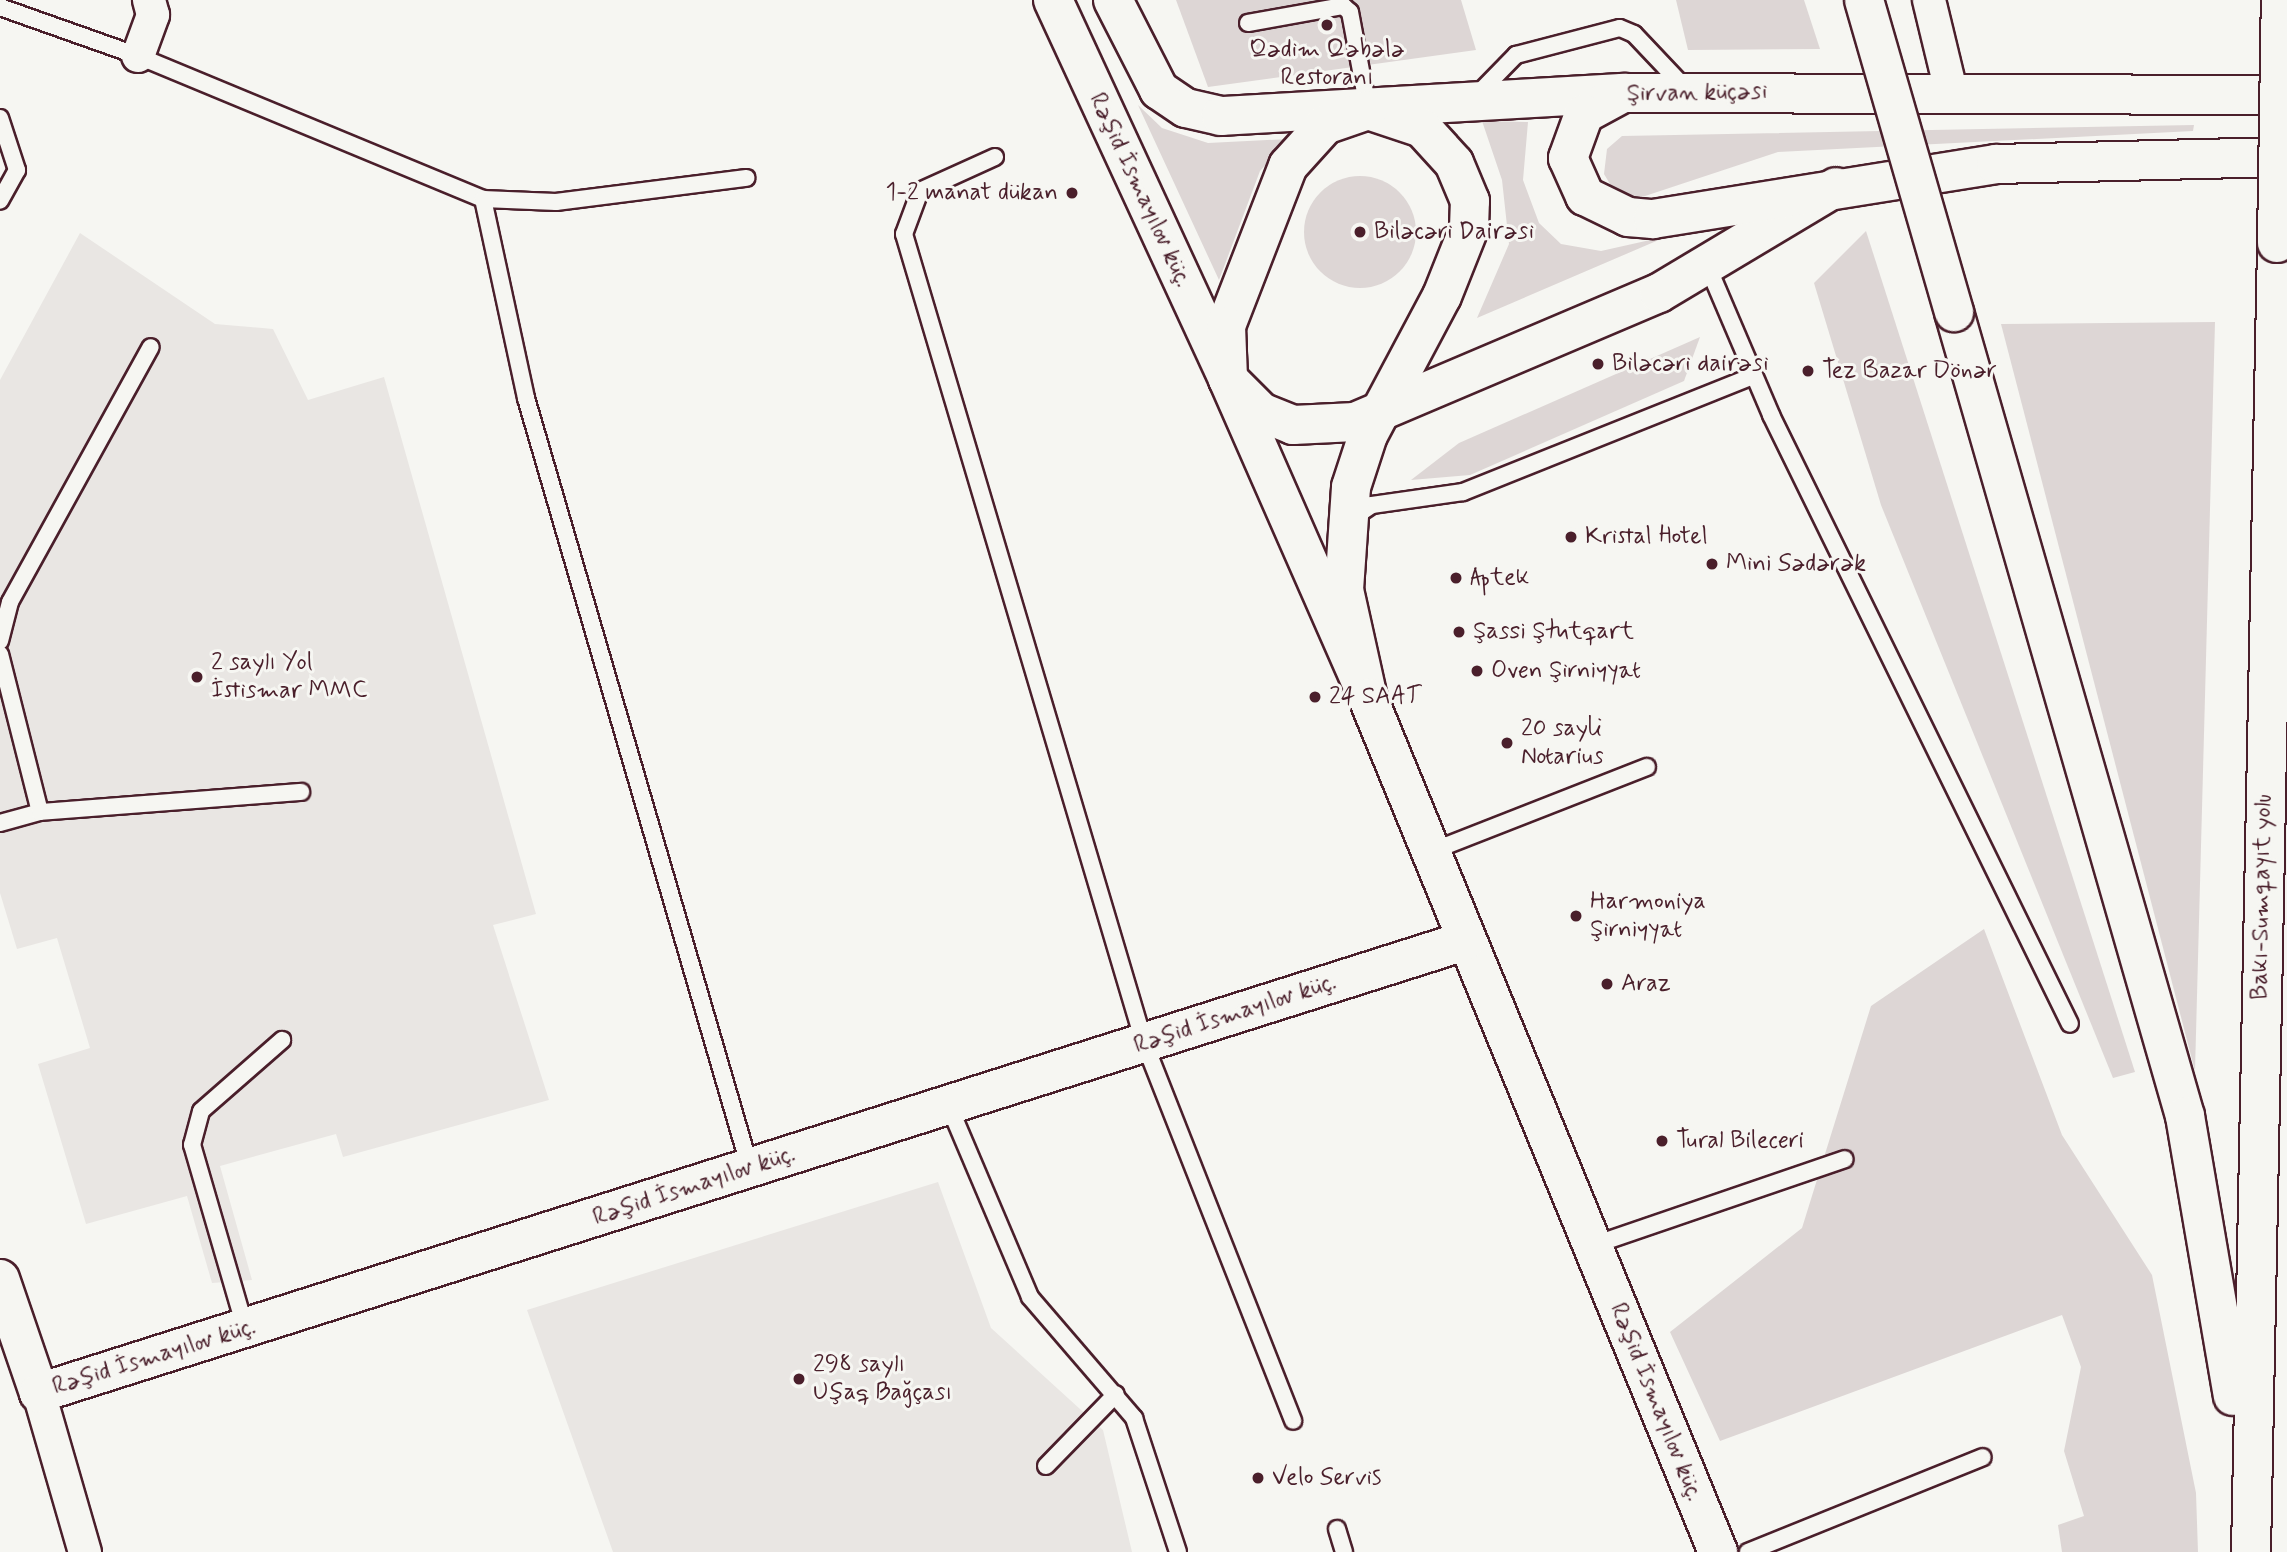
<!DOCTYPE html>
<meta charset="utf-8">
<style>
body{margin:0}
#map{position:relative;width:2287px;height:1552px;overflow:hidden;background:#f6f6f2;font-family:Mynerve,sans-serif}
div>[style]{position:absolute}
.built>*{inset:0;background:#e9e6e3}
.green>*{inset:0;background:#ddd6d5}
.round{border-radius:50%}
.roads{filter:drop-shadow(2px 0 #4a1f2b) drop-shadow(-2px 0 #4a1f2b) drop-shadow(0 2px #4a1f2b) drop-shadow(0 -2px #4a1f2b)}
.lane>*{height:16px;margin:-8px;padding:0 8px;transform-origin:8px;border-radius:8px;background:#f6f6f2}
.street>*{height:32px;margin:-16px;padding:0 16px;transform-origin:16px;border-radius:16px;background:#f6f6f2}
.secondary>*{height:38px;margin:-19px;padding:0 19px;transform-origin:19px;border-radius:19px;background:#f6f6f2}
.highway>*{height:38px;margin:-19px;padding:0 19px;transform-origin:19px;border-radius:19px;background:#f6f6f2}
.bridges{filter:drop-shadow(2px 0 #4a1f2b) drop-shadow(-2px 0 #4a1f2b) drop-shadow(0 2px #4a1f2b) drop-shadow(0 -2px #4a1f2b)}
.highway-bridge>*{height:38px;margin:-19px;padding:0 19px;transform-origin:19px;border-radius:19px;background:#f6f6f2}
.dots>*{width:19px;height:19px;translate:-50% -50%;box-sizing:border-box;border:4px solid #f6f6f2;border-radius:50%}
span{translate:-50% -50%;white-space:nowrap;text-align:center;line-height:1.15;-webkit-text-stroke:6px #f6f6f2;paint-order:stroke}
.poi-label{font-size:24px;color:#4a1f2b}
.right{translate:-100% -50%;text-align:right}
.left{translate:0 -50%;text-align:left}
.street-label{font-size:24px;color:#4a1f2b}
</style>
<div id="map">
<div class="built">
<i style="clip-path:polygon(80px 233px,215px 324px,273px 329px,308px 400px,384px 377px,536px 914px,493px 925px,549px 1100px,343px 1157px,336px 1134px,220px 1166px,252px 1280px,212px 1283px,187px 1196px,86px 1224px,38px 1064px,90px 1048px,57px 938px,17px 949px,0 893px,0 380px)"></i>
<i style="clip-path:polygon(938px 1182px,991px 1328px,1103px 1430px,1132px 1552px,613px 1552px,527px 1310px)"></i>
</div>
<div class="green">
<i style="clip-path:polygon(1176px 0,1461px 0,1476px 50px,1208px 87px)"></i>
<i style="clip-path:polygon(1676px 0,1804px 0,1820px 49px,1688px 50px)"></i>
<i style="clip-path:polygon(1138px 105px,1162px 128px,1208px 143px,1289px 139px,1260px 171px,1219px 280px)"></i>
<i style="clip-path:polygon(1482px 121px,1528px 122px,1523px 180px,1539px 223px,1561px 244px,1601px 251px,1668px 236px,1477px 318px,1509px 244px,1502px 180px)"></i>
<i style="clip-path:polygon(2194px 125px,2193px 131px,1778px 152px,1633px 200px,1616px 194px,1604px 174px,1607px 149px,1622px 136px)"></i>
<i class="round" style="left:1304px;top:176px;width:112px;height:112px"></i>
<i style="clip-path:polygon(1866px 231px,2135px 1072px,2113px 1078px,1881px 505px,1814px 283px)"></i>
<i style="clip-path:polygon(2215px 322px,2195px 1071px,2001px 324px)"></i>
<i style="clip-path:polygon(1700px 337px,1684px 381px,1470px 475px,1411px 480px,1459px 443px)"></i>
<i style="clip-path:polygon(1984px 929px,2062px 1135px,2152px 1275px,2196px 1493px,2198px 1552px,2062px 1552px,2058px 1525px,2084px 1516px,2064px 1451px,2081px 1367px,2062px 1315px,1720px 1441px,1670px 1332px,1802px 1228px,1871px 1006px)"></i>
</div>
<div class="roads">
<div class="lane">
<i style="left:0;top:7px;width:146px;rotate:19.5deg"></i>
<i style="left:138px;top:56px;width:373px;rotate:22.5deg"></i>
<i style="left:483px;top:199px;width:73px;rotate:2.4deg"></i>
<i style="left:556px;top:202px;width:192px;rotate:-7.2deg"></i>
<i style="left:1248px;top:23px;width:97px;rotate:-10.1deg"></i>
<i style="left:1343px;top:6px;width:9px;rotate:41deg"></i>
<i style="left:1350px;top:12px;width:98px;rotate:79.4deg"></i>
<i style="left:1475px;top:97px;width:59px;rotate:-45.7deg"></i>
<i style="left:1516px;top:55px;width:107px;rotate:-14.6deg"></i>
<i style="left:1620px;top:28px;width:15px;rotate:23deg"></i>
<i style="left:1634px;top:34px;width:76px;rotate:46.6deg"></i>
<i style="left:0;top:118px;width:55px;rotate:71.9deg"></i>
<i style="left:17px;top:170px;width:35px;rotate:119deg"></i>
<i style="left:995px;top:157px;width:82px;rotate:155.6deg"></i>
<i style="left:920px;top:191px;width:46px;rotate:110.4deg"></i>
<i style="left:904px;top:234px;width:843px;rotate:73.46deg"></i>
<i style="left:1144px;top:1042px;width:407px;rotate:68.5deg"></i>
<i style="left:483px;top:199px;width:204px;rotate:77.8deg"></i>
<i style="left:526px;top:398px;width:802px;rotate:73.78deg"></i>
<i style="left:1708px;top:267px;width:161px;rotate:66.9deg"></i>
<i style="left:1771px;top:415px;width:678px;rotate:63.85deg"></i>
<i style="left:1351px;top:519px;width:25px;rotate:-34deg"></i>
<i style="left:1372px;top:505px;width:92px;rotate:-8.1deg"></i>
<i style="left:1463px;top:492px;width:312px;rotate:-21.8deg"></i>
<i style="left:0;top:641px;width:40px;rotate:-75.6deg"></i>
<i style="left:10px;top:602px;width:291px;rotate:-61.1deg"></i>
<i style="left:0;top:654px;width:163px;rotate:75.8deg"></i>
<i style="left:0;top:823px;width:41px;rotate:-15.4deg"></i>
<i style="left:40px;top:812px;width:262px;rotate:-4.4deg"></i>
<i style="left:1430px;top:852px;width:233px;rotate:-21.4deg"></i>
<i style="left:949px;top:1106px;width:207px;rotate:67deg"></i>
<i style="left:1030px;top:1297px;width:160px;rotate:49.3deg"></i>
<i style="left:1134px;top:1418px;width:141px;rotate:71.8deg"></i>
<i style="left:1591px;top:1246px;width:268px;rotate:-18.9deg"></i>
<i style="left:245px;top:1327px;width:190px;rotate:-106.2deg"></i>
<i style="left:192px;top:1145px;width:35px;rotate:-75deg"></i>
<i style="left:201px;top:1111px;width:108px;rotate:-41.2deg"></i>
<i style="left:1046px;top:1466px;width:100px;rotate:-45.8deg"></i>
<i style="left:1337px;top:1529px;width:24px;rotate:73deg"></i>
<i style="left:1748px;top:1552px;width:253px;rotate:-22deg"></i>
</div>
<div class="street">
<i style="left:1929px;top:0;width:94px;rotate:76.4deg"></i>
<i style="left:138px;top:56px;width:44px;rotate:-69.9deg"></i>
<i style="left:153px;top:15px;width:16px;rotate:-105deg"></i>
<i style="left:39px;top:1393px;width:166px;rotate:73.9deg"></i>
</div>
<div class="secondary">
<i style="left:1053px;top:0;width:417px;rotate:65.2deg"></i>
<i style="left:1228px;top:379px;width:47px;rotate:45deg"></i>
<i style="left:1261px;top:412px;width:35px;rotate:22deg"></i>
<i style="left:1293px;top:425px;width:62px;rotate:-2.8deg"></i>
<i style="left:1355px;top:422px;width:330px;rotate:-23deg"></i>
<i style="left:1659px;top:293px;width:206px;rotate:-30.9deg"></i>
<i style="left:1113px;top:0;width:101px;rotate:62.9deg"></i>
<i style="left:1159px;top:90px;width:32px;rotate:34deg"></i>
<i style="left:1186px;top:108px;width:36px;rotate:13deg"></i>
<i style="left:1221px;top:116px;width:403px;rotate:-3.3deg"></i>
<i style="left:1623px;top:93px;width:664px;rotate:0.17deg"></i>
<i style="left:1621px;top:94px;width:42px;rotate:151.6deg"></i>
<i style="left:1584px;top:114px;width:47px;rotate:110deg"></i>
<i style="left:1568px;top:158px;width:42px;rotate:65.9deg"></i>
<i style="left:1585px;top:196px;width:48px;rotate:26deg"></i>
<i style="left:1628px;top:217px;width:25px;rotate:5deg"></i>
<i style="left:1653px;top:219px;width:347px;rotate:-9.1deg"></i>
<i style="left:1996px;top:164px;width:291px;rotate:-1.4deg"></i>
<i style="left:1368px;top:698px;width:111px;rotate:-102.5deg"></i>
<i style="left:1344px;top:590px;width:103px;rotate:-86.1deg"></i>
<i style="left:1351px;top:487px;width:55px;rotate:-71.9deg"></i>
<i style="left:1368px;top:435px;width:157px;rotate:-62deg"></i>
<i style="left:1442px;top:296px;width:73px;rotate:-68.3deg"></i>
<i style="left:1469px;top:228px;width:27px;rotate:-88deg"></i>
<i style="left:1470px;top:201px;width:41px;rotate:-112.8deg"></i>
<i style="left:1454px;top:163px;width:47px;rotate:-132.4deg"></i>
<i style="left:1422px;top:128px;width:57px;rotate:-161.6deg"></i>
<i style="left:1368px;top:110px;width:46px;rotate:160.8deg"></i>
<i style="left:1325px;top:125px;width:55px;rotate:132.1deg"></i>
<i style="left:1288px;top:166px;width:172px;rotate:111.2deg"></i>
<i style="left:1226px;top:326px;width:53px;rotate:87.8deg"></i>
<i style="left:1228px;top:379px;width:348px;rotate:66.3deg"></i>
<i style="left:1368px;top:698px;width:923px;rotate:67.71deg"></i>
<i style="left:0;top:1279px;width:120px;rotate:71.1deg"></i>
<i style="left:39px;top:1393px;width:1496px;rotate:-17.59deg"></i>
</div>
<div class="highway">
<i style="left:1954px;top:312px;width:837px;rotate:73.97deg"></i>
<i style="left:2185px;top:1116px;width:284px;rotate:80.3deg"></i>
<i style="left:2251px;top:1552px;width:1309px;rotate:-88.86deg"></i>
</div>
</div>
<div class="bridges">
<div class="highway-bridge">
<i style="left:1864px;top:0;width:325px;rotate:73.9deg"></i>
<i style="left:2277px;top:243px;width:243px;rotate:-89.1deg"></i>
</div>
</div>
<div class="dots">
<i style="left:1327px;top:25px;background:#4a1f2b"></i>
<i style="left:1072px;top:193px;background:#4a1f2b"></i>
<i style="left:1360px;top:232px;background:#4a1f2b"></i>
<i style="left:1598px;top:364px;background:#4a1f2b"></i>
<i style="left:1808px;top:371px;background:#4a1f2b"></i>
<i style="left:1571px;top:537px;background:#4a1f2b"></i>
<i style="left:1712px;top:564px;background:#4a1f2b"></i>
<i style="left:1456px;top:578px;background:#4a1f2b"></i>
<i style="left:1459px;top:632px;background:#4a1f2b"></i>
<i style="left:1477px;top:671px;background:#4a1f2b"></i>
<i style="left:197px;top:677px;background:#4a1f2b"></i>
<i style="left:1315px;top:697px;background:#4a1f2b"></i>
<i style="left:1507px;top:743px;background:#4a1f2b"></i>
<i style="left:1576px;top:916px;background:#4a1f2b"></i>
<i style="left:1607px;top:984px;background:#4a1f2b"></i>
<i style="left:1662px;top:1141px;background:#4a1f2b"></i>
<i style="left:799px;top:1379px;background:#4a1f2b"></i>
<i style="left:1258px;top:1478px;background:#4a1f2b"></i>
</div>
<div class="poi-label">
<span style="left:1327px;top:64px">Qədim Qəbələ<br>Restoranı</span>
<span class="right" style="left:1058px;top:193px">1-2 manat dükan</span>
<span class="left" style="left:1374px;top:232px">Biləcəri Dairəsi</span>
<span class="left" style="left:1612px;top:364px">Biləcəri dairəsi</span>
<span class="left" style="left:1822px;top:371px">Tez Bazar Dönər</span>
<span class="left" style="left:1585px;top:537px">Kristal Hotel</span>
<span class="left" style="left:1726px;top:564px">Mini Sədərək</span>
<span class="left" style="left:1470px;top:578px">Aptek</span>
<span class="left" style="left:1473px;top:632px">Şassi Ştutqart</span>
<span class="left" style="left:211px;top:677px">2 saylı Yol<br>İstismar MMC</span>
<span class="left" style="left:1491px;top:671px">Oven Şirniyyat</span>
<span class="left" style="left:1329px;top:697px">24 SAAT</span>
<span class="left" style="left:1521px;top:743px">20 sayli<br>Notarius</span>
<span class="left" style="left:1590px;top:916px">Harmoniya<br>Şirniyyat</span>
<span class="left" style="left:1621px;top:984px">Araz</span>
<span class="left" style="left:1676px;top:1141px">Tural Bileceri</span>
<span class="left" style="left:813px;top:1379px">298 saylı<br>Uşaq Bağçası</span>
<span class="left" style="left:1272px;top:1478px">Velo Servis</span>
</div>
<div class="street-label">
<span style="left:1697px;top:93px;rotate:-1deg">Şirvan küçəsi</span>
<span style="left:1140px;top:190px;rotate:65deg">Rəşid İsmayılov küç.</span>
<span style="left:2262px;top:897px;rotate:-89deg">Bakı-Sumqayıt yolu</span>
<span style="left:1235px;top:1014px;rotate:-18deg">Rəşid İsmayılov küç.</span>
<span style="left:694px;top:1186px;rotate:-18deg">Rəşid İsmayılov küç.</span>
<span style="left:154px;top:1357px;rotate:-17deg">Rəşid İsmayılov küç.</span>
<span style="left:1656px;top:1402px;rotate:68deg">Rəşid İsmayılov küç.</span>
</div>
</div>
